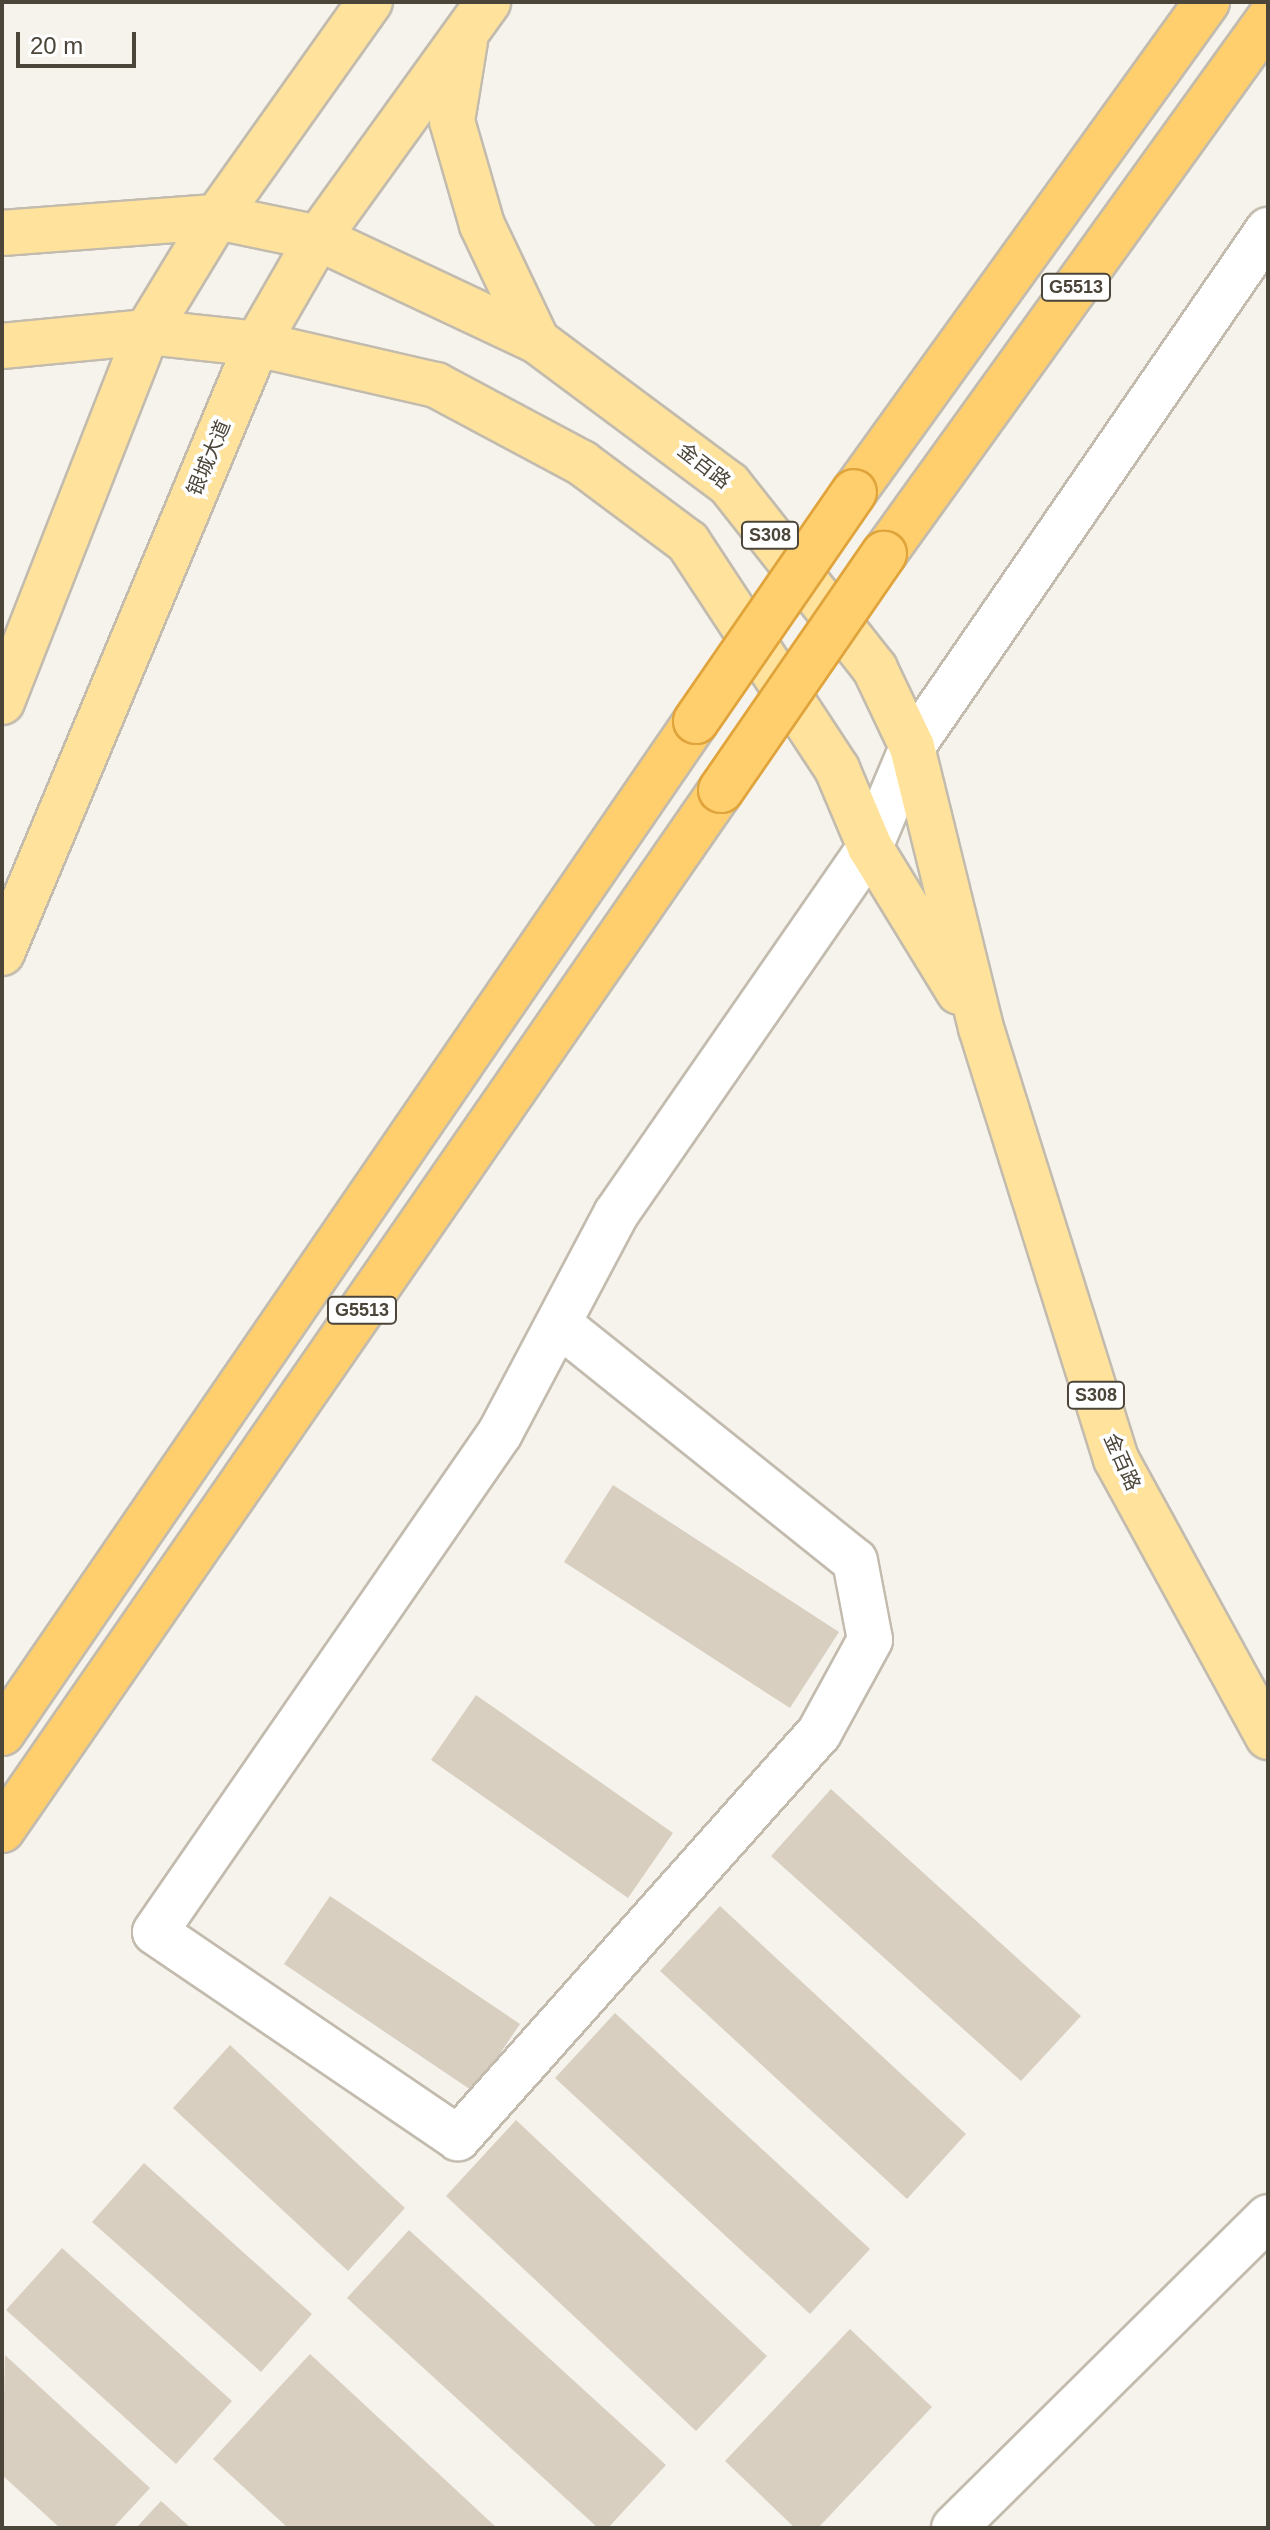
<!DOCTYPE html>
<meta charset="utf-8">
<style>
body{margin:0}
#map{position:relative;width:1270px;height:2530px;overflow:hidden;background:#f6f3ec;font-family:Arial,"Noto Sans SC",sans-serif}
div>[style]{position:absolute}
.building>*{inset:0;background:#d8cfc1}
.roads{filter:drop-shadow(2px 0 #c2bbae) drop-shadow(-2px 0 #c2bbae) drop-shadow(0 2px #c2bbae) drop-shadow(0 -2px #c2bbae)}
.minor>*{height:44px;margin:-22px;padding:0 22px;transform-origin:22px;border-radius:22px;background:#fff}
.major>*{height:44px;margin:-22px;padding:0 22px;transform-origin:22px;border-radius:22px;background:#ffe39c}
.highway>*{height:44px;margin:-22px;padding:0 22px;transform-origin:22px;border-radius:22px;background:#ffcf6e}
.bridges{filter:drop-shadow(2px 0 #e0a43c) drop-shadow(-2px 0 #e0a43c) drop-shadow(0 2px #e0a43c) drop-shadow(0 -2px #e0a43c)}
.highway-bridge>*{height:44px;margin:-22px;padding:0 22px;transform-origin:22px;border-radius:22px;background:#ffcf6e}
span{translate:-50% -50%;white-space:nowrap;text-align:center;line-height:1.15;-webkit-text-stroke:7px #fff;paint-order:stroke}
.shield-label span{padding:2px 6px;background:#fff;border:2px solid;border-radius:6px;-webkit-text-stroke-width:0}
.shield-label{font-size:18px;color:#4b4439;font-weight:700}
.street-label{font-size:20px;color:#4b4439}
.frame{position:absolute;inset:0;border:4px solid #4b4439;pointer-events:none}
.scale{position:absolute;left:16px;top:32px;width:120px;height:36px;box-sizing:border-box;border:4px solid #4b4439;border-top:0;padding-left:10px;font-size:24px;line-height:28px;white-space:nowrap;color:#4b4439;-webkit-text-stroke:6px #fff;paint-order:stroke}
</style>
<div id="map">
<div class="building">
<i style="clip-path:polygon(613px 1485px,839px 1632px,790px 1708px,564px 1562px)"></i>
<i style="clip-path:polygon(476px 1695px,673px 1833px,628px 1898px,431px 1760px)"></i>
<i style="clip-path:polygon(831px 1789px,1081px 2016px,1021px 2081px,771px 1856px)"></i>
<i style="clip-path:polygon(330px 1896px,520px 2024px,474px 2092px,284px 1964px)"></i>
<i style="clip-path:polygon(720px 1906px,966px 2134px,907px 2199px,660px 1971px)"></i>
<i style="clip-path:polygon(615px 2013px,870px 2249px,810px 2314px,555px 2078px)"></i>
<i style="clip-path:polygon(230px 2045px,405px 2208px,348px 2271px,173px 2108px)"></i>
<i style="clip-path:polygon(516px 2120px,767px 2356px,696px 2431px,446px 2196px)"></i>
<i style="clip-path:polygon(144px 2163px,312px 2314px,261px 2372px,92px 2222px)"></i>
<i style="clip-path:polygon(409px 2230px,666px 2465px,608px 2528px,598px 2528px,347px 2298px)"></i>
<i style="clip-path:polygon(62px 2248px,232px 2401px,176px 2464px,6px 2310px)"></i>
<i style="clip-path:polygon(850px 2329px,932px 2407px,818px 2528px,795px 2528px,725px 2461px)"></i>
<i style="clip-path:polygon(310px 2354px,497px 2528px,288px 2528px,213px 2459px)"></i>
<i style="clip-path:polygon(5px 2355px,150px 2488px,113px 2528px,60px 2528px,2px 2475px)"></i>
<i style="clip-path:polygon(161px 2501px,191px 2528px,136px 2528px)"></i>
</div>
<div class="roads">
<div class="minor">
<i style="left:559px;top:1324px;width:379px;rotate:38.7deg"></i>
<i style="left:855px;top:1561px;width:80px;rotate:79.2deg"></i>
<i style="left:870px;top:1640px;width:106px;rotate:118.7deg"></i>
<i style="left:819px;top:1733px;width:543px;rotate:131.71deg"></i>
<i style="left:458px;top:2138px;width:366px;rotate:-145.8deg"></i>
<i style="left:155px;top:1932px;width:607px;rotate:-55.34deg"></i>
<i style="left:500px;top:1433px;width:248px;rotate:-62.1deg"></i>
<i style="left:616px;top:1214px;width:446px;rotate:-55.3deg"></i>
<i style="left:870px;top:847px;width:108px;rotate:-67.2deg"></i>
<i style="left:912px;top:747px;width:628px;rotate:-55.45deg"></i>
<i style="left:954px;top:2528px;width:442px;rotate:-44.7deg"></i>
</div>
<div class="major">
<i style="left:465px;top:41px;width:81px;rotate:99.2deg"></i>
<i style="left:452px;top:121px;width:108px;rotate:73.9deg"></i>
<i style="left:482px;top:225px;width:128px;rotate:64.6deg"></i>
<i style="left:2px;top:233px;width:216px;rotate:-4.3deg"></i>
<i style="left:217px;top:217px;width:103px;rotate:11.7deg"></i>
<i style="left:318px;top:238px;width:242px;rotate:25.2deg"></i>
<i style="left:537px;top:341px;width:239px;rotate:36.7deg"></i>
<i style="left:729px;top:484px;width:236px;rotate:51.7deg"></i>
<i style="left:875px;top:669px;width:86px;rotate:64.6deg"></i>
<i style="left:912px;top:747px;width:289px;rotate:76.2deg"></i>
<i style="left:981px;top:1028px;width:452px;rotate:72.6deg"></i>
<i style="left:1116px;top:1459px;width:317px;rotate:61.3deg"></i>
<i style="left:2px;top:346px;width:146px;rotate:-5.5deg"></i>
<i style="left:147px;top:332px;width:111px;rotate:6.2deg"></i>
<i style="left:257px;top:344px;width:184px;rotate:12.9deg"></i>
<i style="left:436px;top:385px;width:166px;rotate:28.1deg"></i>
<i style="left:582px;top:463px;width:132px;rotate:36.7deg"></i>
<i style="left:688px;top:542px;width:272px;rotate:56.7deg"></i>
<i style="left:837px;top:769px;width:85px;rotate:67.1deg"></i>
<i style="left:870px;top:847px;width:170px;rotate:58.5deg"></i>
<i style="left:2px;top:702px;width:397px;rotate:-68.6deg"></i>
<i style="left:147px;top:332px;width:135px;rotate:-58.7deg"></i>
<i style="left:217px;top:217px;width:264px;rotate:-54.6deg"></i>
<i style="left:2px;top:953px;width:660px;rotate:-67.28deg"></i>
<i style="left:257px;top:344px;width:122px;rotate:-60.1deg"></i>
<i style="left:318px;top:238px;width:291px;rotate:-54.2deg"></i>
</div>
<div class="highway">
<i style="left:854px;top:492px;width:604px;rotate:-54.23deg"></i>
<i style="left:884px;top:554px;width:658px;rotate:-54.28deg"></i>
<i style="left:2px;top:1733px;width:1227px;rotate:-55.56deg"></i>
<i style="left:2px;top:1830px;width:1264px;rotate:-55.34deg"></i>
</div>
</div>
<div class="bridges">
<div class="highway-bridge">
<i style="left:696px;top:721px;width:278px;rotate:-55.4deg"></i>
<i style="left:721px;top:790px;width:287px;rotate:-55.4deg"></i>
</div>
</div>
<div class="shield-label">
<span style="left:1076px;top:287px">G5513</span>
<span style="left:770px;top:535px">S308</span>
<span style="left:362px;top:1310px">G5513</span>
<span style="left:1096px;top:1395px">S308</span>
</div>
<div class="street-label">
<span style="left:209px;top:458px;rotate:-67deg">银城大道</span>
<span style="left:704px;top:466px;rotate:38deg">金百路</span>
<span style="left:1122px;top:1462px;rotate:66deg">金百路</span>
</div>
<div class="frame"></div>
<div class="scale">20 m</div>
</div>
